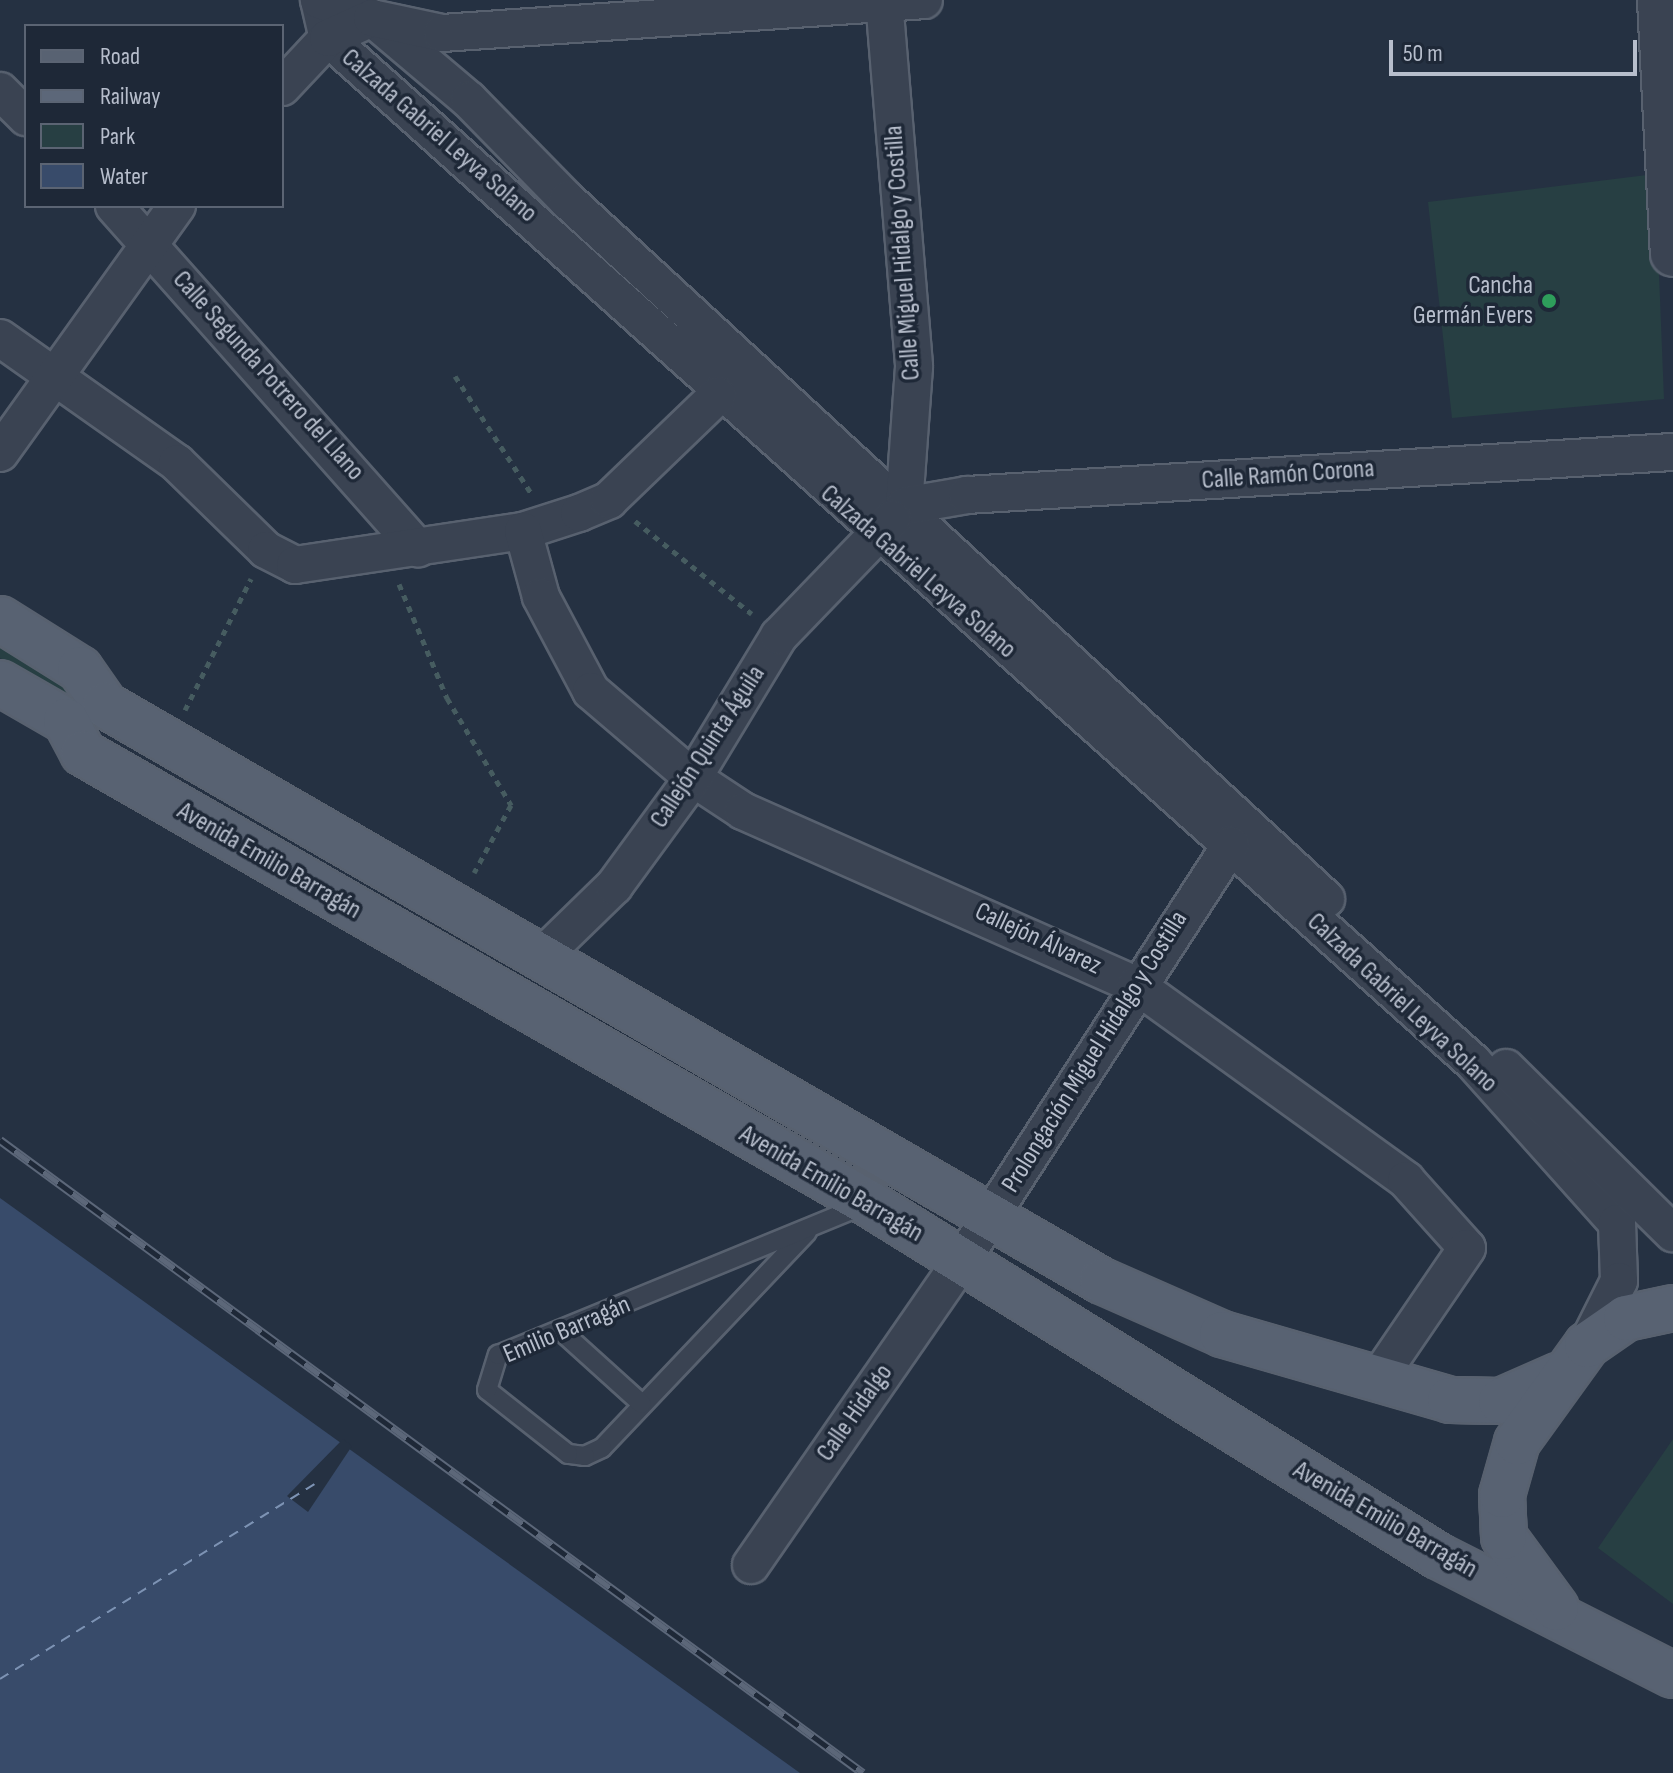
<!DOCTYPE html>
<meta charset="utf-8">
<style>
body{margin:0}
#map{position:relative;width:1673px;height:1773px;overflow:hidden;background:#253142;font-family:"Sofia Sans Condensed",sans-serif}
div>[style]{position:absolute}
.green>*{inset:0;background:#273f43}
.water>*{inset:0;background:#384b6a}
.pier>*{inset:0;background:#253142}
.ferry>*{height:2px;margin-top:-1px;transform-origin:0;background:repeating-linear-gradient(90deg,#7d93b4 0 10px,transparent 0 18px)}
.path>*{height:5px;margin-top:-2.5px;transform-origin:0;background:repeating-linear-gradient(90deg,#465c60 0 6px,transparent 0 12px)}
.roads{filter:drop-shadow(2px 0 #58616f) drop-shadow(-2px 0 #58616f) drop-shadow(0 2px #58616f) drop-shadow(0 -2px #58616f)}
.service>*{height:18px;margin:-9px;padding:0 9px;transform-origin:9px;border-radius:9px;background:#3a4352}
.minor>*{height:36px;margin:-18px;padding:0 18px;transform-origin:18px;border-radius:18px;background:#3a4352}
.tertiary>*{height:44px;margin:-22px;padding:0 22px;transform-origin:22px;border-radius:22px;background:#3a4352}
.primary>*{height:44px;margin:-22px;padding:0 22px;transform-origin:22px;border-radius:22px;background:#586272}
.rail>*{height:9px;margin-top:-4.5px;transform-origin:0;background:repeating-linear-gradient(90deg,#1e2837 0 18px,#5c6779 0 36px);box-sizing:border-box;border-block:2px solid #5c6779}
.dots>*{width:22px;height:22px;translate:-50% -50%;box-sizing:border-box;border:4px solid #1e2837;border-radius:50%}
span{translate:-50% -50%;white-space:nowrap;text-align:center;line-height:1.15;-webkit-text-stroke:7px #1e2837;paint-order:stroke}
.street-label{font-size:26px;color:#b7becc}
.poi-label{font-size:26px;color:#b7becc}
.right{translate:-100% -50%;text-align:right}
.legend{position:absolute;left:24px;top:24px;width:260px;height:184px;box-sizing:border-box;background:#1e2837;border:2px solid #5b6473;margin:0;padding:10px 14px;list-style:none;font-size:24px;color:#b7becc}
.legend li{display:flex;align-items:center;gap:16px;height:40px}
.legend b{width:40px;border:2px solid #5b6473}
.scale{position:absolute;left:1389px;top:40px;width:248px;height:36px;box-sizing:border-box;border:4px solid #b7becc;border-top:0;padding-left:10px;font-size:24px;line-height:28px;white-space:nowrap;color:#b7becc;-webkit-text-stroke:6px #1e2837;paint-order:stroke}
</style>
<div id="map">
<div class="green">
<i style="clip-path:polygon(1655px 174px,1664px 399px,1452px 418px,1428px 202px)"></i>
<i style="clip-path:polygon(0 635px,81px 683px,72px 699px,0 658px)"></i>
<i style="clip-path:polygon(1673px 1439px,1673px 1604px,1598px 1548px)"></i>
</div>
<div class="water">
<i style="clip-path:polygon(0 1198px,800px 1773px,0 1773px)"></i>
</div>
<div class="pier">
<i style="clip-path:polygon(343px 1439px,352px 1446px,308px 1512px,287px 1496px)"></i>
</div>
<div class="ferry">
<i style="left:0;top:1679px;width:370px;rotate:-31.8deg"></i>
</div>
<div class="path">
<i style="left:455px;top:376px;width:140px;rotate:57deg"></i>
<i style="left:635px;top:521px;width:149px;rotate:38.5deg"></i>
<i style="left:399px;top:584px;width:124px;rotate:67.2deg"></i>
<i style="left:447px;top:698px;width:125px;rotate:59.1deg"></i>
<i style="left:511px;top:805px;width:77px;rotate:118.6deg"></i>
<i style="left:185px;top:710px;width:147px;rotate:-63.3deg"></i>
</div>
<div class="roads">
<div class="service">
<i style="left:807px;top:1232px;width:298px;rotate:133.5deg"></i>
<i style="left:602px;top:1448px;width:19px;rotate:155deg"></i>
<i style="left:585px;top:1456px;width:17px;rotate:-173deg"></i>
<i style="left:568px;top:1454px;width:103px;rotate:-141.7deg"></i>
<i style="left:487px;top:1390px;width:37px;rotate:-73deg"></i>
<i style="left:498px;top:1355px;width:396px;rotate:-22.3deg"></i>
<i style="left:560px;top:1330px;width:110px;rotate:42.1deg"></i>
</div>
<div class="minor">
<i style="left:319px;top:0;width:39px;rotate:77deg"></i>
<i style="left:328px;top:38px;width:1536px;rotate:41.81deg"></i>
<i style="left:1473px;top:1062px;width:216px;rotate:48.2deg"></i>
<i style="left:1617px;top:1223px;width:58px;rotate:88deg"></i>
<i style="left:1619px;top:1281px;width:72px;rotate:116.6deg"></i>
<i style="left:319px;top:0;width:56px;rotate:18.8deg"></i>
<i style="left:372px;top:18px;width:127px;rotate:40.2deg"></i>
<i style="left:469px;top:100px;width:140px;rotate:45.6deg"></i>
<i style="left:567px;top:200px;width:1032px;rotate:42.64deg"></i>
<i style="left:884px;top:0;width:368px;rotate:85.3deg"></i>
<i style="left:914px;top:367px;width:139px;rotate:94.1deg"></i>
<i style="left:282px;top:87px;width:67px;rotate:-46.8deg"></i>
<i style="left:328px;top:38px;width:48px;rotate:-24.4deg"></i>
<i style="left:372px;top:18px;width:72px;rotate:12.1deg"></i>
<i style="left:442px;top:33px;width:483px;rotate:-3.9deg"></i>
<i style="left:0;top:91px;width:37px;rotate:45deg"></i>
<i style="left:114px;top:206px;width:458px;rotate:48.4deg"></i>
<i style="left:0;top:338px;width:217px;rotate:35.2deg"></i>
<i style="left:177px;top:463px;width:124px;rotate:44.3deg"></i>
<i style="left:266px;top:550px;width:33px;rotate:27deg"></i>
<i style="left:295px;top:565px;width:231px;rotate:-8.5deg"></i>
<i style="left:523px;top:531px;width:59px;rotate:-17.8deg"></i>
<i style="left:579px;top:513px;width:33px;rotate:-23deg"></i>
<i style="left:609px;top:500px;width:151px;rotate:-43.9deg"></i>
<i style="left:0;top:453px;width:304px;rotate:-54.4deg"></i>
<i style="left:904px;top:506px;width:64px;rotate:-9.9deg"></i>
<i style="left:967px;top:495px;width:707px;rotate:-3.49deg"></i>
<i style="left:523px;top:531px;width:68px;rotate:74.7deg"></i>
<i style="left:541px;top:597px;width:106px;rotate:62deg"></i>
<i style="left:591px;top:691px;width:134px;rotate:40.5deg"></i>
<i style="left:693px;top:778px;width:60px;rotate:33.4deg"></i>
<i style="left:743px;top:811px;width:430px;rotate:23.9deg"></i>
<i style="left:1136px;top:985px;width:333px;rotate:35.8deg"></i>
<i style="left:1406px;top:1180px;width:91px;rotate:48.1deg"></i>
<i style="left:1467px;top:1248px;width:156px;rotate:124.3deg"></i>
<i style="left:539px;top:959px;width:105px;rotate:-44.2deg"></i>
<i style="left:614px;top:886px;width:134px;rotate:-53.8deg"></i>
<i style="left:693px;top:778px;width:166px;rotate:-58.8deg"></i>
<i style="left:779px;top:636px;width:163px;rotate:-46deg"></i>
<i style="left:1506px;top:1068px;width:235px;rotate:44.7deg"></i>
<i style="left:751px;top:1565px;width:369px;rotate:-55.3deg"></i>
<i style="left:961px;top:1262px;width:497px;rotate:-57.1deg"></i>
</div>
<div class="tertiary">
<i style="left:1660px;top:0;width:254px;rotate:87.1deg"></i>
</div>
<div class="primary">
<i style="left:0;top:619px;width:94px;rotate:32deg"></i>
<i style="left:80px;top:669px;width:44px;rotate:55.2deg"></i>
<i style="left:105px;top:705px;width:1151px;rotate:30.02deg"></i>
<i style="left:1102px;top:1281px;width:131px;rotate:23.8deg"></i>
<i style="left:1222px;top:1334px;width:237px;rotate:16.1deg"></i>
<i style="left:1450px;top:1400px;width:51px;rotate:1.1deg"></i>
<i style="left:1501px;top:1401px;width:64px;rotate:-23.8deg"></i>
<i style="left:0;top:683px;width:76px;rotate:29.9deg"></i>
<i style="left:66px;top:721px;width:36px;rotate:62deg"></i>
<i style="left:83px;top:753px;width:905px;rotate:29.82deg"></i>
<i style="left:868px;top:1203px;width:670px;rotate:31.77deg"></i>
<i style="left:1438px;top:1556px;width:263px;rotate:26.9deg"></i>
<i style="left:1556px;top:1608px;width:88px;rotate:-126.2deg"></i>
<i style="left:1504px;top:1537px;width:42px;rotate:-92.7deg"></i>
<i style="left:1502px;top:1495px;width:55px;rotate:-74.2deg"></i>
<i style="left:1517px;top:1442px;width:120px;rotate:-54.2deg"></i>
<i style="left:1587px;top:1345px;width:47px;rotate:-34.7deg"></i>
<i style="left:1626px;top:1318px;width:48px;rotate:-12deg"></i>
</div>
</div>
<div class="rail">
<i style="left:0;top:1140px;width:1070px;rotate:36.26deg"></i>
</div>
<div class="dots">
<i style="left:1549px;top:301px;background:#2e9e5b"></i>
</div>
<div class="street-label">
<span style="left:439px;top:136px;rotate:41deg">Calzada Gabriel Leyva Solano</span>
<span style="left:903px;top:253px;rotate:-94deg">Calle Miguel Hidalgo y Costilla</span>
<span style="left:268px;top:376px;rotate:48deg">Calle Segunda Potrero del Llano</span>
<span style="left:1288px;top:475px;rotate:-4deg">Calle Ramón Corona</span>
<span style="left:918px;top:572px;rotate:41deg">Calzada Gabriel Leyva Solano</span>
<span style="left:708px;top:747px;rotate:-57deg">Callejón Quinta Águila</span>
<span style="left:269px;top:861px;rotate:30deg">Avenida Emilio Barragán</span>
<span style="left:1038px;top:939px;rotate:25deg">Callejón Álvarez</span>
<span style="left:1402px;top:1003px;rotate:43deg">Calzada Gabriel Leyva Solano</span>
<span style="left:1095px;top:1052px;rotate:-58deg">Prolongación Miguel Hidalgo y Costilla</span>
<span style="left:831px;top:1184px;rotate:30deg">Avenida Emilio Barragán</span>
<span style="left:567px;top:1330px;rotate:-23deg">Emilio Barragán</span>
<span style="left:855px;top:1413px;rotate:-55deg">Calle Hidalgo</span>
<span style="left:1385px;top:1520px;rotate:30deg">Avenida Emilio Barragán</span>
</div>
<div class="poi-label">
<span class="right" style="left:1533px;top:301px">Cancha<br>Germán Evers</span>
</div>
<ul class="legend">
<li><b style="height:10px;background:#586272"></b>Road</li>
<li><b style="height:10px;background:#5c6779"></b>Railway</li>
<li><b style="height:22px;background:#273f43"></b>Park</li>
<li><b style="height:22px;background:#384b6a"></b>Water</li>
</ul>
<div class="scale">50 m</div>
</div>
